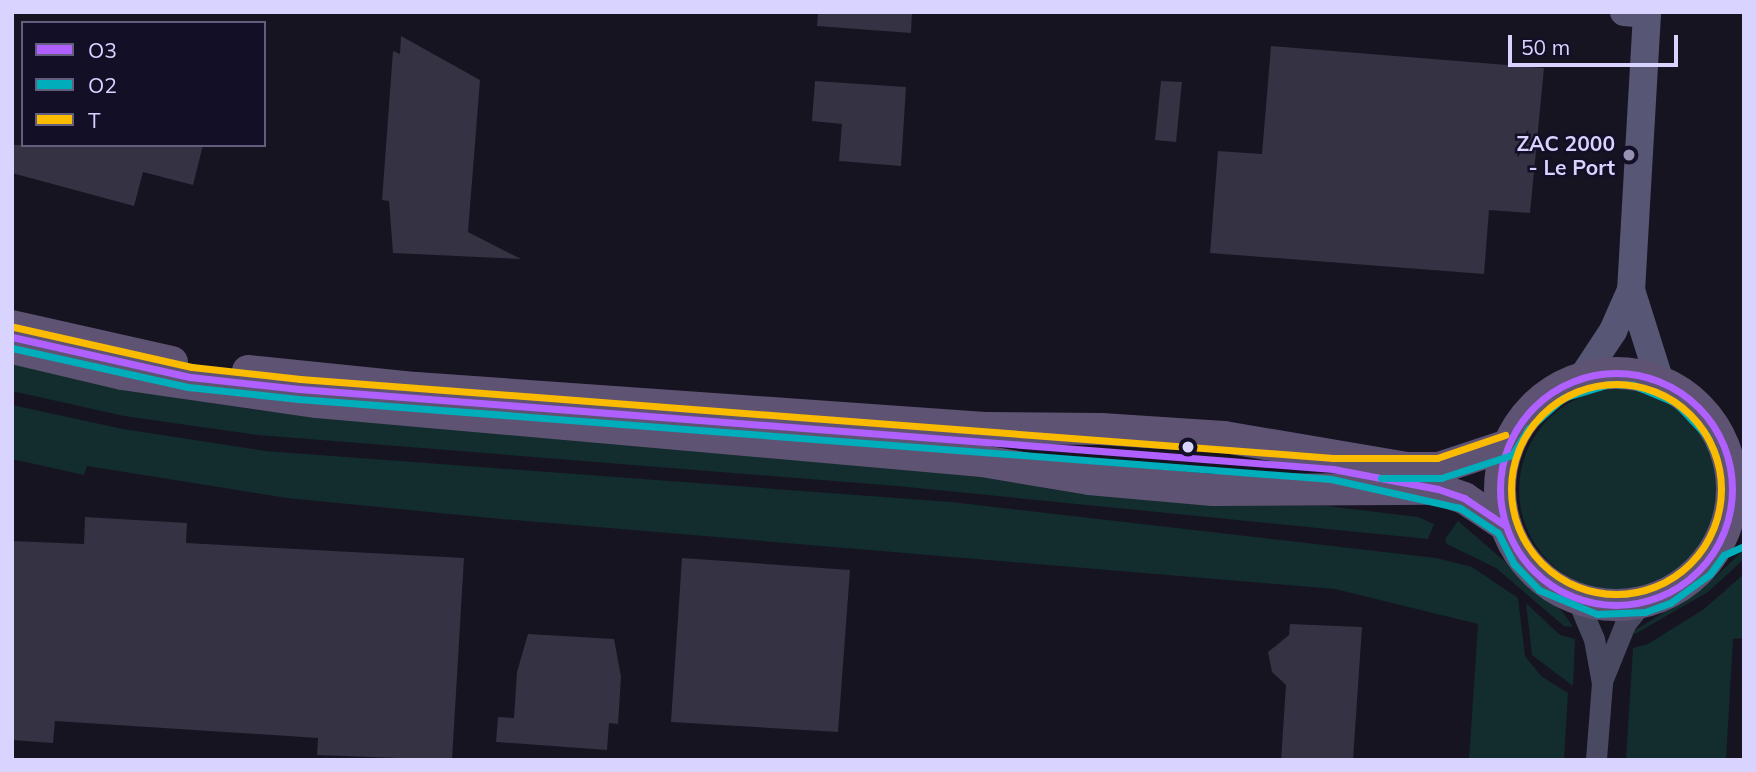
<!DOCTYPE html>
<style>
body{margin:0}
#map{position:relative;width:1756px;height:772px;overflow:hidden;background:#161421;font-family:Mulish,sans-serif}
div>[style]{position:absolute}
.green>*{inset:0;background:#132c2d}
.round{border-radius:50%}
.building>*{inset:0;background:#343243}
.street>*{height:21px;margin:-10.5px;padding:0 10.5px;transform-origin:10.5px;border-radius:10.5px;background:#4a4962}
.secondary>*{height:28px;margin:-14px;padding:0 14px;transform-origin:14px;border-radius:14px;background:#575674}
.primary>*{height:32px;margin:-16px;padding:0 16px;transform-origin:16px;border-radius:16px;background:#5e5373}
.primary>.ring{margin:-16px;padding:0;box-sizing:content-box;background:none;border:32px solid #5e5373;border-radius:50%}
.bus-1>*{height:7px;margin:-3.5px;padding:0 3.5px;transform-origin:3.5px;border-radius:3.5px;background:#af60ff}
.bus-1>.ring{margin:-3.5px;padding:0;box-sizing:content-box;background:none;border:7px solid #af60ff;border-radius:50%}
.bus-2>*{height:7px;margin:-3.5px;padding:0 3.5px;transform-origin:3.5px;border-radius:3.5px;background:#00adba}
.bus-3>*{height:7px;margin:-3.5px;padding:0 3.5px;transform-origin:3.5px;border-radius:3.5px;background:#fbbb00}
.bus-3>.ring{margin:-3.5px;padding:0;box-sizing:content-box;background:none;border:7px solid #fbbb00;border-radius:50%}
.dots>*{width:19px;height:19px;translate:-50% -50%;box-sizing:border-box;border:4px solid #130f26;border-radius:50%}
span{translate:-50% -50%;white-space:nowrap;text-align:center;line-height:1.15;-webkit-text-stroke:5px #130f26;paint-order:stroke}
.poi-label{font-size:21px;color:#d9d4ff;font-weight:700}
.right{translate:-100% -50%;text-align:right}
.frame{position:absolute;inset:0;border:14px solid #d9d4ff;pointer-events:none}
.legend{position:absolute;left:21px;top:21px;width:245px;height:126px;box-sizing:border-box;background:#130f26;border:2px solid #625e7d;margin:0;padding:9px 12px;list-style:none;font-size:21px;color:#d9d4ff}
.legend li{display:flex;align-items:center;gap:14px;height:35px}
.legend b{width:35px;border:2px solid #625e7d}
.scale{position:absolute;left:1508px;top:35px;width:170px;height:32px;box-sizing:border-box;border:4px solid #d9d4ff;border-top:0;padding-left:9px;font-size:21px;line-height:24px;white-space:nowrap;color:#d9d4ff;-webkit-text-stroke:5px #130f26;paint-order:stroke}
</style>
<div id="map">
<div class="green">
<i style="clip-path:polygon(12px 364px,110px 387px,264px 411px,1210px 497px,1219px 506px,1327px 506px,1418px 517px,1434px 524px,1428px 539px,897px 486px,258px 435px,124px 416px,12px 391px)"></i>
<i class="round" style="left:1519px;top:389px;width:202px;height:202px"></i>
<i style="clip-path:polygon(12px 405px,123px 429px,265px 451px,951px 502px,1436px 558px,1472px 567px,1518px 598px,1525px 656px,1541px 676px,1568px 693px,1564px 760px,1469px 760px,1478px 624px,1335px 589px,501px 519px,287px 498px,87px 466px,84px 475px,12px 459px)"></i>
<i style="clip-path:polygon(1458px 521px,1562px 611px,1573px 627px,1564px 626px,1496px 568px,1447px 544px,1445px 539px)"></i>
<i style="clip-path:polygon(1744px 550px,1744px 559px,1708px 592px,1635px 634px,1632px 632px,1702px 589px)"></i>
<i style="clip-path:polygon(1744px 574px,1744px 638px,1733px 639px,1726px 760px,1626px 760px,1633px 648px,1648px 644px,1704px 609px)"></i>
<i style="clip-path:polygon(1526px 603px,1560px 635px,1575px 639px,1573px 686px,1532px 655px)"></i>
</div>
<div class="building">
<i style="clip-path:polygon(818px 12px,912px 12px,911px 33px,817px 26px)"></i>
<i style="clip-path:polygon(401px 36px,480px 80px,468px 232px,521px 259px,393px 253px,389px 201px,382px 200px,393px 51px,400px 54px)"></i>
<i style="clip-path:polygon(1271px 46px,1544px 68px,1530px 213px,1489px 210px,1484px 274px,1210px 253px,1218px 151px,1262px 154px)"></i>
<i style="clip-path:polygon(815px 81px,906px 87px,901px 166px,839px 161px,842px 124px,812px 121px)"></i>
<i style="clip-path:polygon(1161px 81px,1182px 82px,1176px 142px,1155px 140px)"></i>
<i style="clip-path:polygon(12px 145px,203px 145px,193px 185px,143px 172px,134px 206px,12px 173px)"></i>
<i style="clip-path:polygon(85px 517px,187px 523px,186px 543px,464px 558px,452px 760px,317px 755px,318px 738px,55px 721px,53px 743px,12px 740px,12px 541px,84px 544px)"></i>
<i style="clip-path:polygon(682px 558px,850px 570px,838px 732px,671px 722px)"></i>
<i style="clip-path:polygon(1290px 624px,1362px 627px,1353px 760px,1281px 760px,1286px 685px,1272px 672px,1268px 652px,1289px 635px)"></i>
<i style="clip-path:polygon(528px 634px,614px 639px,621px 677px,618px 724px,609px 723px,607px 750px,496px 742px,498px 717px,514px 718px,517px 672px)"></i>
</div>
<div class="street">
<i style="left:1577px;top:599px;width:43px;rotate:67deg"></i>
<i style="left:1594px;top:639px;width:45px;rotate:79.7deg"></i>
<i style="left:1602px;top:683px;width:77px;rotate:94.5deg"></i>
<i style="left:1602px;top:681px;width:61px;rotate:-68deg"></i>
<i style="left:1625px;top:624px;width:28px;rotate:-51deg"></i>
</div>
<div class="secondary">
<i style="left:1624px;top:12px;width:23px;rotate:5deg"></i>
<i style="left:1647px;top:14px;width:276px;rotate:93.3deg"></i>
<i style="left:1631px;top:290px;width:96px;rotate:72.5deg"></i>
<i style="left:1582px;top:378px;width:56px;rotate:-56.6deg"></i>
<i style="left:1613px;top:331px;width:45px;rotate:-66.3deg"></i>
</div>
<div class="primary">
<i style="left:12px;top:326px;width:164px;rotate:12.7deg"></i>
<i style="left:12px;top:348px;width:113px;rotate:13.3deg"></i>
<i style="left:122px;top:374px;width:197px;rotate:8.2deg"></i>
<i style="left:317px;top:402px;width:668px;rotate:5.07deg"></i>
<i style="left:982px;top:461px;width:109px;rotate:9.5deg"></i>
<i style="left:1089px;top:479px;width:124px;rotate:5.1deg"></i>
<i style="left:1213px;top:490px;width:225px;rotate:-0.3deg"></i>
<i style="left:1438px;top:489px;width:28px;rotate:19deg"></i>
<i style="left:1464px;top:498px;width:50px;rotate:33.7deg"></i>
<i style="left:248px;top:371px;width:169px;rotate:5.8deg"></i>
<i style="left:416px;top:388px;width:570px;rotate:4.02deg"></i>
<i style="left:985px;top:428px;width:116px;rotate:0.5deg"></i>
<i style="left:1101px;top:429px;width:123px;rotate:3.7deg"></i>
<i style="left:1224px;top:437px;width:187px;rotate:9.6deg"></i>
<i style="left:1408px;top:468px;width:31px"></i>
<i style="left:1439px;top:468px;width:73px;rotate:-18.4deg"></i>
<i class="ring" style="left:1500px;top:373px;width:200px;height:200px"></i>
</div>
<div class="bus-1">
<i style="left:12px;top:337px;width:182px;rotate:12.7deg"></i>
<i style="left:190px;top:377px;width:110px;rotate:6.3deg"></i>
<i style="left:299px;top:389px;width:1037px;rotate:4.42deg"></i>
<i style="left:1333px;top:469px;width:107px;rotate:10.8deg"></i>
<i style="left:1438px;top:489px;width:28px;rotate:19deg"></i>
<i style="left:1464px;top:498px;width:50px;rotate:33.7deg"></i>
<i class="ring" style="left:1500px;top:373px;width:225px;height:225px"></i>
</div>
<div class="bus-2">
<i style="left:12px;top:348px;width:180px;rotate:12.5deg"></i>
<i style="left:188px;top:387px;width:111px;rotate:6.2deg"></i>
<i style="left:298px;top:399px;width:1036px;rotate:4.43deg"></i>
<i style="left:1331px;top:479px;width:132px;rotate:12.7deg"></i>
<i style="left:1460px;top:508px;width:45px;rotate:33.3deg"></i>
<i style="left:1498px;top:533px;width:35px;rotate:63deg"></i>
<i style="left:1514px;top:564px;width:36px;rotate:46deg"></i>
<i style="left:1539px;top:590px;width:63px;rotate:22.5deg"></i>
<i style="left:1597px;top:614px;width:48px;rotate:-2.4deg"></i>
<i style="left:1645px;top:612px;width:27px;rotate:-20deg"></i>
<i style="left:1670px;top:603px;width:49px;rotate:-35.9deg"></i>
<i style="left:1710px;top:574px;width:24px;rotate:-54deg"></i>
<i style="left:1724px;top:555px;width:22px;rotate:-24deg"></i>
<i style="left:1381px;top:478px;width:60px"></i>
<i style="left:1441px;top:478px;width:75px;rotate:-17.9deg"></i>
<i style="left:1512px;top:455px;width:31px;rotate:-58deg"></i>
<i style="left:1528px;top:429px;width:47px;rotate:-41.5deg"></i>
<i style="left:1563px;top:398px;width:48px;rotate:-16.9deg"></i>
<i style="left:1609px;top:384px;width:24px;rotate:2deg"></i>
<i style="left:1633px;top:385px;width:47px;rotate:22.7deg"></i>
<i style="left:1676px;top:403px;width:45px;rotate:46.8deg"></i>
<i style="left:1707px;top:436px;width:22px;rotate:66deg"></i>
</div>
<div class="bus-3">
<i style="left:14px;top:327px;width:182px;rotate:12.7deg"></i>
<i style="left:192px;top:367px;width:109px;rotate:6.3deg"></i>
<i style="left:300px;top:379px;width:1036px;rotate:4.37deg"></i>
<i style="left:1333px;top:458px;width:104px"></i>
<i style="left:1437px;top:458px;width:72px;rotate:-18.7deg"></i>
<i class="ring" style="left:1511px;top:384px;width:203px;height:203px"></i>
</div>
<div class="dots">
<i style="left:1629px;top:155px;background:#9591b1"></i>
<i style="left:1188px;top:447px;background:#d9d4ff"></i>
</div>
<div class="poi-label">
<span class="right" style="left:1615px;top:155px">ZAC 2000<br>- Le Port</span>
</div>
<div class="frame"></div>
<ul class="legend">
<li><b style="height:9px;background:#af60ff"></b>O3</li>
<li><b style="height:9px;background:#00adba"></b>O2</li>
<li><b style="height:9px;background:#fbbb00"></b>T</li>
</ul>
<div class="scale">50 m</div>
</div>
